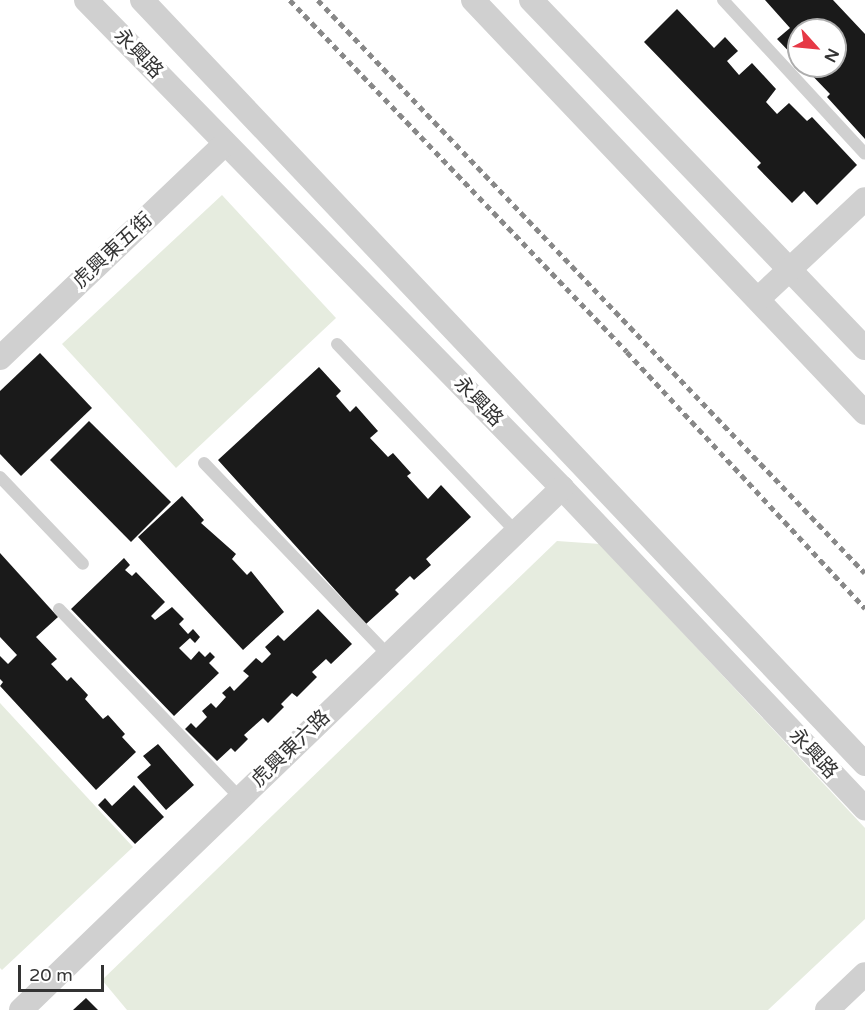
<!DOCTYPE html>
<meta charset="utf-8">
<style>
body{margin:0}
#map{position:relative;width:865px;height:1010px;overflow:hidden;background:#fff;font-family:"Varela Round","Noto Sans TC",sans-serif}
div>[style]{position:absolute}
.green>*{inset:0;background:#e6ecdf}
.building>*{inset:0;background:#1a1a1a}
.lane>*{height:12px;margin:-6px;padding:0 6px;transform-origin:6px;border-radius:6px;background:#d0d0d0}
.street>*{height:24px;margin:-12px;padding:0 12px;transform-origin:12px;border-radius:12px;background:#d0d0d0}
.rail>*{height:4.5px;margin-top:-2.25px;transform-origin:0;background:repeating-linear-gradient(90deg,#888 0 6px,transparent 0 10.5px)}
span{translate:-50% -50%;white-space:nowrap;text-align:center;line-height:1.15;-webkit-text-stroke:6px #fff;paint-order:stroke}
.street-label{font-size:20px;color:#333}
.north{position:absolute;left:787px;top:18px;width:60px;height:60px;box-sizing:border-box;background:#fff;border:2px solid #adadad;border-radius:50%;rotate:117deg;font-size:16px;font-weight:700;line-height:24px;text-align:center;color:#333}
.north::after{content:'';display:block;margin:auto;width:21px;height:27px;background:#e63946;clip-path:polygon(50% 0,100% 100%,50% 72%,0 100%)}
.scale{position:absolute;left:18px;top:965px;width:86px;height:27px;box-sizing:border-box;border:3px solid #333;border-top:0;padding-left:8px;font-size:18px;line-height:21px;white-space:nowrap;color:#333;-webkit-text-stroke:4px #fff;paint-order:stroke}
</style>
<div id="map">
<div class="green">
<i style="clip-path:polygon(222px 195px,336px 318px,176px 468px,62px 344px)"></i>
<i style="clip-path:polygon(557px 541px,600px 544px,865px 828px,865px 919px,768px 1010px,127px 1010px,102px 980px)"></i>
<i style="clip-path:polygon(0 703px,133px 847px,2px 970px,0 968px)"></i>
</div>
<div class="building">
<i style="clip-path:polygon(765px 0,833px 0,865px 34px,865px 139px,827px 97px,830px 94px,803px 66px,835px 66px,835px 30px,799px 30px,799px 62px,777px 39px,790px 28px)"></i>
<i style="clip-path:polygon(677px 9px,714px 48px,725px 37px,738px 51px,727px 61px,739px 75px,752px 63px,776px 89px,766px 102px,777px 114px,789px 103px,807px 121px,812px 117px,857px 165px,817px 205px,804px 191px,792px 203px,757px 167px,761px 163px,644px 42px)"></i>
<i style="clip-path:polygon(40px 353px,92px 408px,21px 476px,0 454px,0 391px)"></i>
<i style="clip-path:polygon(319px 367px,341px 391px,336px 396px,350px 412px,356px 406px,378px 431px,370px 438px,388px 457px,393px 453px,411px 473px,407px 476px,428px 499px,441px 485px,471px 517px,426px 559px,431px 565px,414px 580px,410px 576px,395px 590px,399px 594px,366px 624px,218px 460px)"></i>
<i style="clip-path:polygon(89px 421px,171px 502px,131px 542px,50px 460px)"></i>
<i style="clip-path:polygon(182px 496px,204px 520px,201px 523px,236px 554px,232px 559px,247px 575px,251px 571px,284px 612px,243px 650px,138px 537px)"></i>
<i style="clip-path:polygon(0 553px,58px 617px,36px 637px,57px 659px,51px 664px,67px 681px,71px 677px,88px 695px,85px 699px,103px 719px,108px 715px,125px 734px,122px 737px,136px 752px,96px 790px,0 686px,3px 682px,0 679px,0 656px,8px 664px,17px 655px,0 637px)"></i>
<i style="clip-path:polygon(124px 558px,130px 565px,125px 570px,132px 576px,136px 572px,165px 602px,151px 616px,155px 620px,172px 607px,184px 619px,179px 624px,188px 634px,193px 629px,200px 637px,195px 643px,190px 638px,179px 648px,191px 660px,199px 651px,205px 657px,210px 652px,215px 657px,209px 663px,219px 673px,174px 716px,71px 609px)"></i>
<i style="clip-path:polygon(318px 609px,352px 644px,331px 664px,326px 659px,312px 672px,317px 677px,297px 697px,292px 693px,281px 704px,284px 707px,268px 723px,263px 718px,244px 735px,248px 739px,235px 752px,231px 748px,217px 761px,185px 729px,191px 723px,196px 728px,207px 717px,202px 711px,211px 703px,216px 708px,226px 697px,222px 693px,230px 686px,234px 691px,249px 676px,243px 671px,256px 658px,262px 663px,271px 654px,265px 647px,278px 635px,284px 641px)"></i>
<i style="clip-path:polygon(158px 744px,194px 785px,166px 810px,137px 777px,151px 765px,143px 756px)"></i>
<i style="clip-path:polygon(134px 785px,164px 817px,135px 844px,98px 805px,105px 798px,112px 806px)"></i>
<i style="clip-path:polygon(86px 998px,98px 1010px,73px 1010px)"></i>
</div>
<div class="lane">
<i style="left:723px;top:0;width:209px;rotate:47.3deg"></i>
<i style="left:337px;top:344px;width:260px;rotate:46.4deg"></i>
<i style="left:204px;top:463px;width:266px;rotate:46.2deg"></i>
<i style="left:0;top:477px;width:120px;rotate:46.3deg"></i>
<i style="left:59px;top:609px;width:262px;rotate:46.2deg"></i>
</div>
<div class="street">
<i style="left:86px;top:0;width:682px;rotate:45.71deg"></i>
<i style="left:562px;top:488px;width:441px;rotate:46.6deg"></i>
<i style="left:142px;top:0;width:1052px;rotate:46.58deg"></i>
<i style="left:473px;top:0;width:569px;rotate:46.49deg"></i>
<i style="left:531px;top:0;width:482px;rotate:46.2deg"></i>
<i style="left:758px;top:299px;width:146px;rotate:-43.1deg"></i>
<i style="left:0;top:358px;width:311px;rotate:-43.6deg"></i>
<i style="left:21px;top:1010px;width:752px;rotate:-43.98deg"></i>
<i style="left:827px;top:1010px;width:52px;rotate:-43.5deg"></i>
</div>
<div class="rail">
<i style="left:290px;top:0;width:487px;rotate:46.2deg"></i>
<i style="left:627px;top:352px;width:350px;rotate:47.1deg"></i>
<i style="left:318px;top:0;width:792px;rotate:46.33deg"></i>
</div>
<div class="street-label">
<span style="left:138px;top:54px;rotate:46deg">永興路</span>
<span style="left:113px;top:251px;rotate:-43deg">虎興東五街</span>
<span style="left:478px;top:402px;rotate:46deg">永興路</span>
<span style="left:291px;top:749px;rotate:-44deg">虎興東六路</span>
<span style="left:813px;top:754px;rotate:47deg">永興路</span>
</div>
<div class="north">N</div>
<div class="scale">20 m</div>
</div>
